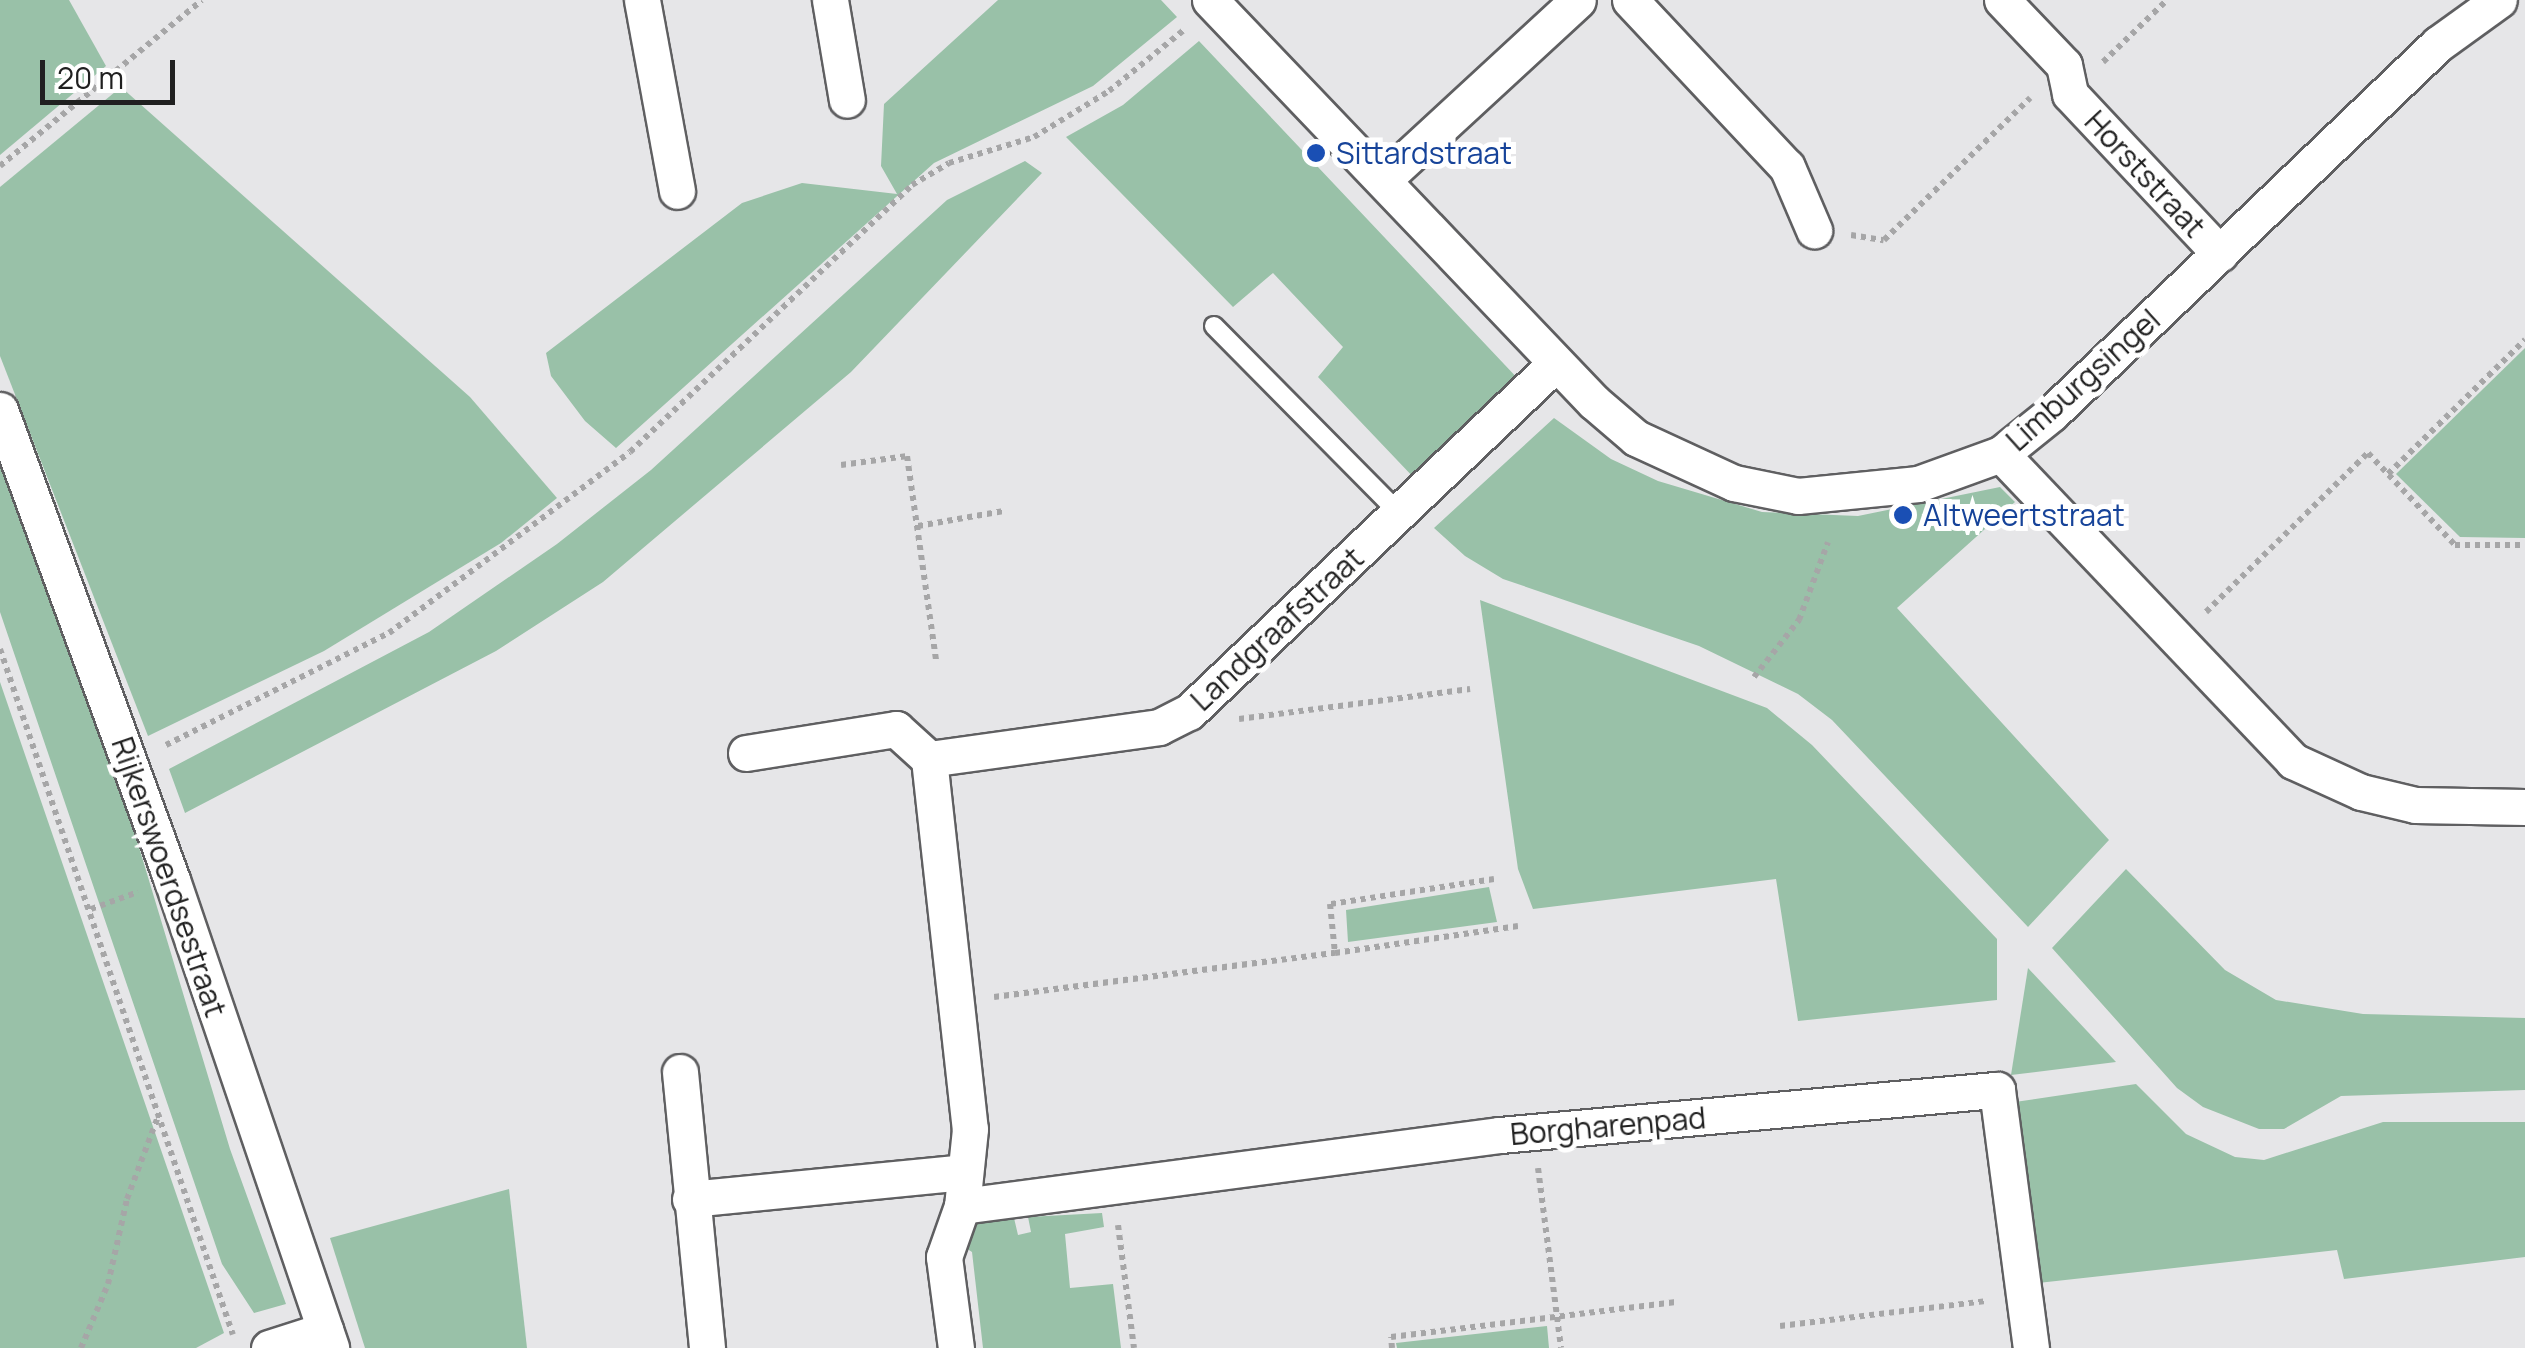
<!DOCTYPE html>
<style>
body{margin:0}
#map{position:relative;width:2525px;height:1348px;overflow:hidden;background:#e6e6e8;font-family:Manrope,sans-serif}
div>[style]{position:absolute}
.green>*{inset:0;background:#99c1a8}
.path>*{height:6px;margin-top:-3px;transform-origin:0;background:repeating-linear-gradient(90deg,#a6a6a7 0 5px,transparent 0 10px)}
.roads{filter:drop-shadow(2px 0 #5f5f61) drop-shadow(-2px 0 #5f5f61) drop-shadow(0 2px #5f5f61) drop-shadow(0 -2px #5f5f61)}
.service>*{height:18px;margin:-9px;padding:0 9px;transform-origin:9px;border-radius:9px;background:#fff}
.minor>*{height:35px;margin:-17.5px;padding:0 17.5px;transform-origin:17.5px;border-radius:17.5px;background:#fff}
.dots>*{width:28px;height:28px;translate:-50% -50%;box-sizing:border-box;border:5px solid #fff;border-radius:50%}
span{translate:-50% -50%;white-space:nowrap;text-align:center;line-height:1.15;-webkit-text-stroke:10px #fff;paint-order:stroke}
.transit-label{font-size:30px;color:#164399}
.left{translate:0 -50%;text-align:left}
.street-label{font-size:30px;color:#202020}
.scale{position:absolute;left:40px;top:60px;width:135px;height:45px;box-sizing:border-box;border:5px solid #202020;border-top:0;padding-left:12px;font-size:30px;line-height:35px;white-space:nowrap;color:#202020;-webkit-text-stroke:8px #fff;paint-order:stroke}
</style>
<div id="map">
<div class="green">
<i style="clip-path:polygon(0 0,69px 0,106px 66px,0 155px)"></i>
<i style="clip-path:polygon(998px 0,1161px 0,1177px 17px,1093px 86px,934px 163px,616px 448px,585px 421px,551px 376px,546px 353px,742px 203px,802px 183px,897px 194px,881px 166px,884px 104px)"></i>
<i style="clip-path:polygon(1199px 41px,1521px 382px,1416px 480px,1318px 377px,1343px 347px,1273px 273px,1233px 307px,1066px 137px,1123px 105px)"></i>
<i style="clip-path:polygon(121px 87px,470px 397px,557px 498px,501px 543px,324px 651px,148px 736px,0 356px,0 187px)"></i>
<i style="clip-path:polygon(1025px 161px,1042px 173px,851px 372px,603px 582px,496px 651px,185px 813px,169px 769px,429px 632px,557px 544px,651px 470px,947px 200px)"></i>
<i style="clip-path:polygon(2525px 348px,2525px 538px,2460px 537px,2396px 474px)"></i>
<i style="clip-path:polygon(1554px 418px,1611px 459px,1658px 481px,1762px 512px,1858px 516px,2000px 487px,2015px 502px,1897px 608px,2109px 840px,2028px 927px,1832px 720px,1798px 694px,1699px 646px,1503px 579px,1465px 556px,1434px 528px)"></i>
<i style="clip-path:polygon(0 459px,135px 834px,230px 1149px,286px 1304px,254px 1313px,222px 1264px,0 612px)"></i>
<i style="clip-path:polygon(1480px 600px,1767px 708px,1812px 745px,1997px 939px,1997px 1000px,1798px 1021px,1776px 879px,1533px 909px,1518px 869px)"></i>
<i style="clip-path:polygon(0 682px,224px 1333px,196px 1348px,0 1348px)"></i>
<i style="clip-path:polygon(2126px 869px,2225px 970px,2276px 1000px,2363px 1014px,2525px 1018px,2525px 1090px,2341px 1096px,2284px 1129px,2259px 1129px,2203px 1107px,2177px 1088px,2052px 948px)"></i>
<i style="clip-path:polygon(1489px 887px,1497px 922px,1348px 942px,1346px 910px)"></i>
<i style="clip-path:polygon(2028px 968px,2116px 1062px,2011px 1075px)"></i>
<i style="clip-path:polygon(2136px 1084px,2186px 1134px,2235px 1157px,2264px 1160px,2383px 1122px,2525px 1122px,2525px 1257px,2344px 1279px,2337px 1250px,2038px 1283px,2015px 1102px)"></i>
<i style="clip-path:polygon(509px 1189px,527px 1348px,365px 1348px,330px 1238px)"></i>
<i style="clip-path:polygon(1102px 1213px,1104px 1227px,1065px 1234px,1070px 1288px,1113px 1284px,1121px 1348px,983px 1348px,972px 1252px,958px 1243px,969px 1224px,1014px 1218px,1018px 1235px,1031px 1232px,1028px 1217px)"></i>
<i style="clip-path:polygon(1547px 1326px,1549px 1348px,1397px 1348px,1396px 1343px)"></i>
</div>
<div class="path">
<i style="left:2103px;top:62px;width:89px;rotate:-44.1deg"></i>
<i style="left:0;top:166px;width:261px;rotate:-39.4deg"></i>
<i style="left:1851px;top:235px;width:33px;rotate:9deg"></i>
<i style="left:1884px;top:240px;width:204px;rotate:-44.2deg"></i>
<i style="left:841px;top:465px;width:67px;rotate:-7.8deg"></i>
<i style="left:907px;top:456px;width:207px;rotate:81.9deg"></i>
<i style="left:2388px;top:474px;width:192px;rotate:-44.4deg"></i>
<i style="left:918px;top:526px;width:87px;rotate:-9.9deg"></i>
<i style="left:2206px;top:612px;width:227px;rotate:-44.5deg"></i>
<i style="left:2368px;top:453px;width:127px;rotate:46.6deg"></i>
<i style="left:2455px;top:545px;width:70px"></i>
<i style="left:0;top:649px;width:724px;rotate:71.24deg"></i>
<i style="left:1754px;top:677px;width:73px;rotate:-51.7deg"></i>
<i style="left:1799px;top:620px;width:83px;rotate:-69.6deg"></i>
<i style="left:1239px;top:719px;width:233px;rotate:-7.4deg"></i>
<i style="left:166px;top:745px;width:250px;rotate:-26.7deg"></i>
<i style="left:389px;top:633px;width:301px;rotate:-36.9deg"></i>
<i style="left:630px;top:452px;width:388px;rotate:-43.4deg"></i>
<i style="left:912px;top:185px;width:43px;rotate:-30.7deg"></i>
<i style="left:949px;top:163px;width:89px;rotate:-17deg"></i>
<i style="left:1034px;top:137px;width:88px;rotate:-31.5deg"></i>
<i style="left:1109px;top:91px;width:98px;rotate:-39.2deg"></i>
<i style="left:1494px;top:879px;width:166px;rotate:171.3deg"></i>
<i style="left:1330px;top:904px;width:49px;rotate:84.2deg"></i>
<i style="left:1335px;top:953px;width:185px;rotate:-8.4deg"></i>
<i style="left:91px;top:909px;width:50px;rotate:-19.9deg"></i>
<i style="left:994px;top:997px;width:344px;rotate:-7.4deg"></i>
<i style="left:1538px;top:1168px;width:181px;rotate:82.7deg"></i>
<i style="left:1118px;top:1225px;width:124px;rotate:82.6deg"></i>
<i style="left:1780px;top:1326px;width:209px;rotate:-6.9deg"></i>
<i style="left:81px;top:1348px;width:69px;rotate:-67.1deg"></i>
<i style="left:108px;top:1284px;width:87px;rotate:-77.4deg"></i>
<i style="left:127px;top:1199px;width:91px;rotate:-69.4deg"></i>
<i style="left:1392px;top:1348px;width:11px;rotate:-95deg"></i>
<i style="left:1391px;top:1337px;width:287px;rotate:-7deg"></i>
</div>
<div class="roads">
<div class="service">
<i style="left:1214px;top:326px;width:264px;rotate:45.3deg"></i>
</div>
<div class="minor">
<i style="left:642px;top:0;width:194px;rotate:79.6deg"></i>
<i style="left:830px;top:0;width:101px;rotate:80.4deg"></i>
<i style="left:1210px;top:0;width:556px;rotate:46.31deg"></i>
<i style="left:1594px;top:402px;width:55px;rotate:40.6deg"></i>
<i style="left:1636px;top:438px;width:108px;rotate:24.7deg"></i>
<i style="left:1734px;top:483px;width:65px;rotate:11.5deg"></i>
<i style="left:1798px;top:496px;width:121px;rotate:-5.7deg"></i>
<i style="left:1918px;top:484px;width:88px;rotate:-19.9deg"></i>
<i style="left:2001px;top:454px;width:65px;rotate:-38.8deg"></i>
<i style="left:2052px;top:413px;width:534px;rotate:-43.71deg"></i>
<i style="left:2438px;top:44px;width:75px;rotate:-35.8deg"></i>
<i style="left:1630px;top:0;width:229px;rotate:46.8deg"></i>
<i style="left:1787px;top:167px;width:69px;rotate:66.8deg"></i>
<i style="left:2002px;top:0;width:90px;rotate:46.4deg"></i>
<i style="left:2064px;top:65px;width:30px;rotate:78deg"></i>
<i style="left:2070px;top:94px;width:219px;rotate:46.8deg"></i>
<i style="left:1383px;top:180px;width:265px;rotate:-42.7deg"></i>
<i style="left:0;top:410px;width:500px;rotate:69.9deg"></i>
<i style="left:172px;top:880px;width:494px;rotate:71.2deg"></i>
<i style="left:2001px;top:454px;width:424px;rotate:46.4deg"></i>
<i style="left:2293px;top:761px;width:75px;rotate:24.5deg"></i>
<i style="left:2361px;top:792px;width:56px;rotate:13.5deg"></i>
<i style="left:2415px;top:805px;width:110px;rotate:1deg"></i>
<i style="left:746px;top:753px;width:152px;rotate:-9.1deg"></i>
<i style="left:896px;top:729px;width:45px;rotate:42.3deg"></i>
<i style="left:929px;top:759px;width:372px;rotate:83.7deg"></i>
<i style="left:970px;top:1129px;width:77px;rotate:95.9deg"></i>
<i style="left:962px;top:1206px;width:54px;rotate:109.4deg"></i>
<i style="left:944px;top:1257px;width:92px;rotate:82.5deg"></i>
<i style="left:929px;top:759px;width:232px;rotate:-7.9deg"></i>
<i style="left:1159px;top:727px;width:34px;rotate:-27deg"></i>
<i style="left:1189px;top:712px;width:506px;rotate:-43.56deg"></i>
<i style="left:680px;top:1072px;width:277px;rotate:84.4deg"></i>
<i style="left:690px;top:1199px;width:275px;rotate:-5.6deg"></i>
<i style="left:962px;top:1206px;width:543px;rotate:-7.52deg"></i>
<i style="left:1500px;top:1135px;width:499px;rotate:-5.2deg"></i>
<i style="left:1997px;top:1090px;width:260px;rotate:82.5deg"></i>
<i style="left:269px;top:1348px;width:59px;rotate:-17.8deg"></i>
</div>
</div>
<div class="dots">
<i style="left:1316px;top:153px;background:#1a4fb4"></i>
<i style="left:1903px;top:515px;background:#1a4fb4"></i>
</div>
<div class="transit-label">
<span class="left" style="left:1336px;top:153px">Sittardstraat</span>
<span class="left" style="left:1923px;top:515px">Altweertstraat</span>
</div>
<div class="street-label">
<span style="left:2145px;top:174px;rotate:47deg">Horststraat</span>
<span style="left:2083px;top:380px;rotate:-42deg">Limburgsingel</span>
<span style="left:1277px;top:629px;rotate:-43deg">Landgraafstraat</span>
<span style="left:169px;top:877px;rotate:71deg">Rijkerswoerdsestraat</span>
<span style="left:1608px;top:1126px;rotate:-5deg">Borgharenpad</span>
</div>
<div class="scale">20 m</div>
</div>
